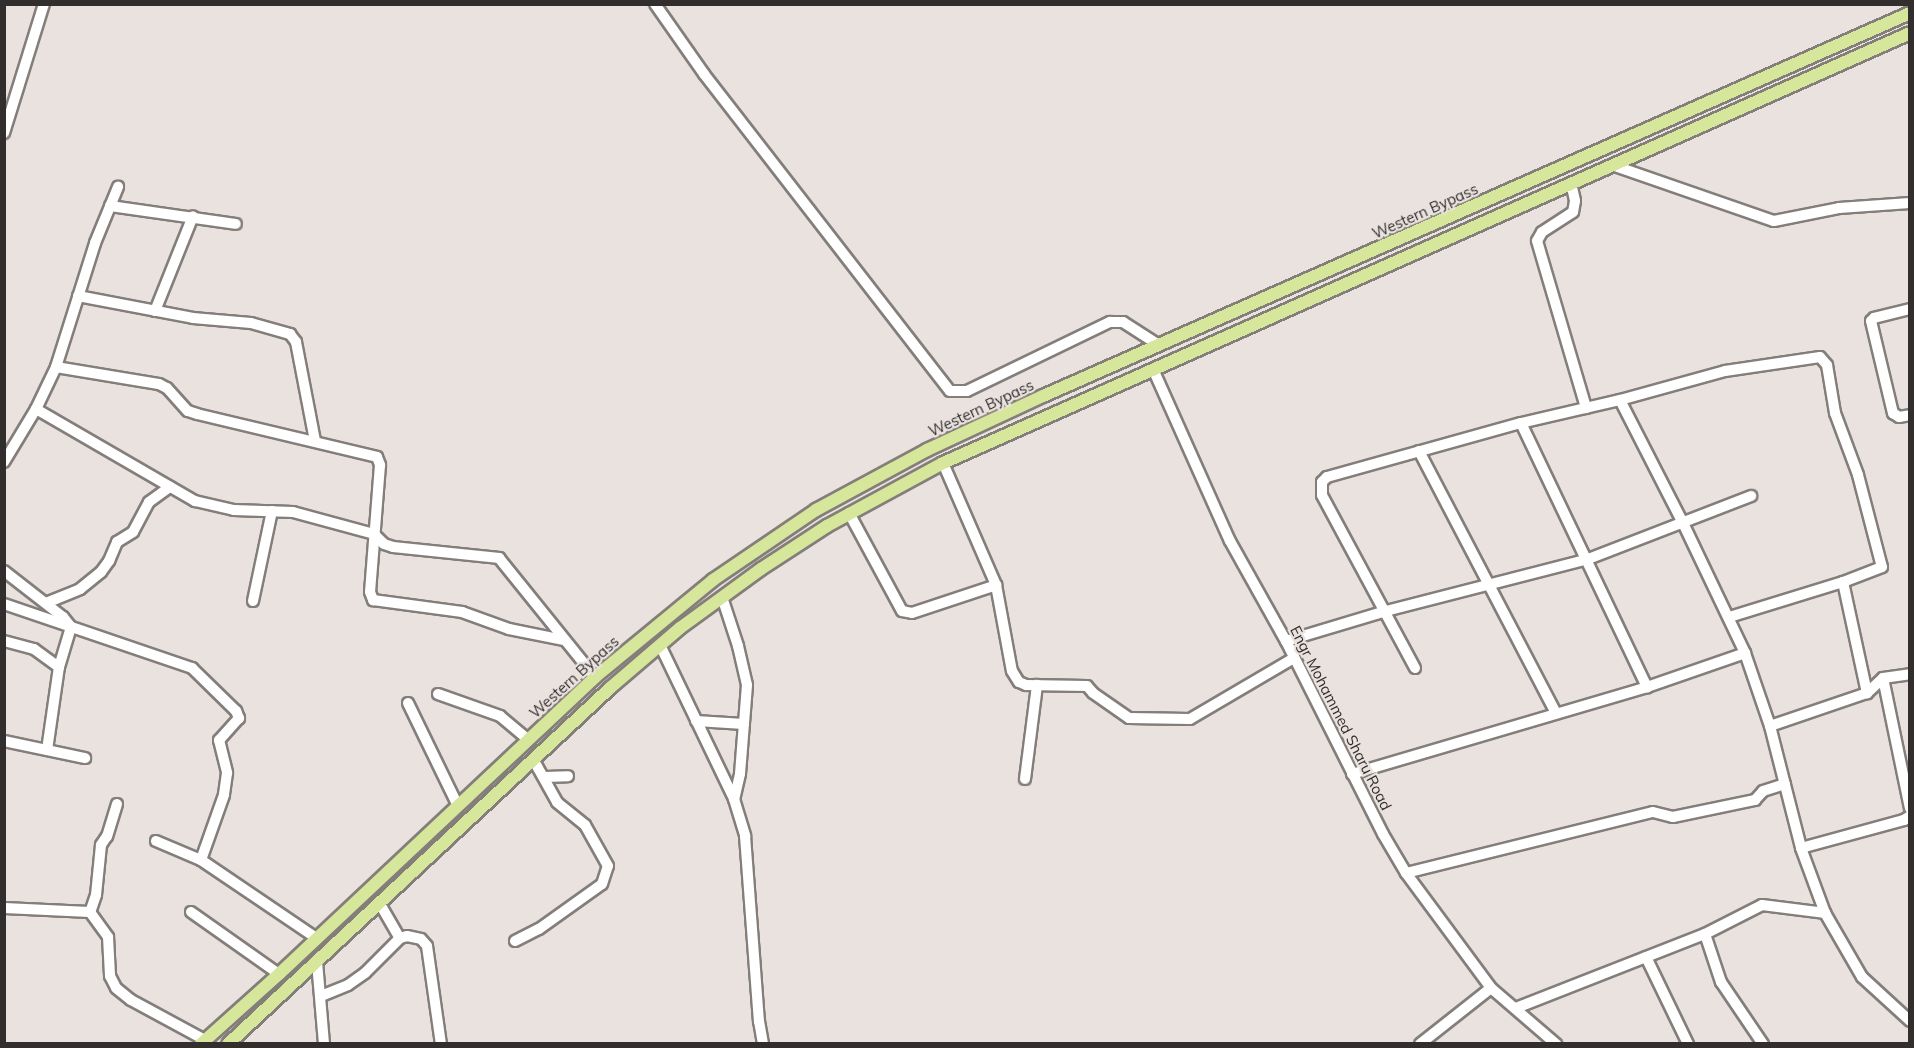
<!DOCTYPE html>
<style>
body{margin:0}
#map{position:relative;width:1914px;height:1048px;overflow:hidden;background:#e9e2df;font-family:Mulish,sans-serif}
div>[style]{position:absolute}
.roads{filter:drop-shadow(2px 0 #847e7b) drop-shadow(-2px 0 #847e7b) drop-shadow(0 2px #847e7b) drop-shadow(0 -2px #847e7b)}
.minor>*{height:10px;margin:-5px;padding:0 5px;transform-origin:5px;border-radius:5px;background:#fff}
.major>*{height:12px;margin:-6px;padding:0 6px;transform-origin:6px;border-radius:6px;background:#d6e79b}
span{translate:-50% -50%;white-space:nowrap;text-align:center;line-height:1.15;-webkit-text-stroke:4.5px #e9e2df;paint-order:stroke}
.street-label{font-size:15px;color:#312e2d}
.frame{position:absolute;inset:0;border:6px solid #312e2d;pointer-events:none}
</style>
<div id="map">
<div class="roads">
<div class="minor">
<i style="left:655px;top:4px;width:85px;rotate:55deg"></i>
<i style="left:704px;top:74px;width:401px;rotate:52.2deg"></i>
<i style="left:950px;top:391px;width:17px"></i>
<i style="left:967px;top:391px;width:159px;rotate:-25.8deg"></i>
<i style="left:1110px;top:322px;width:13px"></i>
<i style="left:1123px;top:322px;width:43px;rotate:32.6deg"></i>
<i style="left:4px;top:133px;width:135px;rotate:-72.8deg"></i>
<i style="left:1612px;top:165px;width:171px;rotate:19.1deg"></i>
<i style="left:1774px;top:221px;width:66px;rotate:-11.3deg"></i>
<i style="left:1839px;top:208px;width:71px;rotate:-4deg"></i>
<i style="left:1571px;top:183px;width:18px;rotate:77deg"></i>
<i style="left:1575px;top:201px;width:11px;rotate:100deg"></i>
<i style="left:1573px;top:212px;width:37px;rotate:147deg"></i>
<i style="left:1542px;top:232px;width:10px;rotate:119deg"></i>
<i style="left:1537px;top:241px;width:174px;rotate:73.6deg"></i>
<i style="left:110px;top:206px;width:127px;rotate:8.1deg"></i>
<i style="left:78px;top:296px;width:117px;rotate:10.8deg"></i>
<i style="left:193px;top:318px;width:58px;rotate:4.9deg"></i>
<i style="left:251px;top:323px;width:41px;rotate:15.8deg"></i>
<i style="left:290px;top:334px;width:10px;rotate:53deg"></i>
<i style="left:296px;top:342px;width:101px;rotate:79.1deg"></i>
<i style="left:1910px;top:309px;width:37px;rotate:166deg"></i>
<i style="left:1874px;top:318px;width:4px;rotate:135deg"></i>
<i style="left:1871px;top:321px;width:95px;rotate:76.6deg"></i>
<i style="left:1893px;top:413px;width:7px;rotate:34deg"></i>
<i style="left:1899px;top:417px;width:11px;rotate:-10deg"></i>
<i style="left:155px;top:311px;width:102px;rotate:-68.2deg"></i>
<i style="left:56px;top:367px;width:104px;rotate:9.4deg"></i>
<i style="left:159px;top:384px;width:9px;rotate:27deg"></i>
<i style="left:167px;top:388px;width:31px;rotate:48deg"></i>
<i style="left:188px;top:411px;width:9px;rotate:18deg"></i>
<i style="left:197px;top:414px;width:185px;rotate:13.4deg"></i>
<i style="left:377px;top:457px;width:9px;rotate:69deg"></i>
<i style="left:380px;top:465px;width:127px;rotate:94.5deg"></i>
<i style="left:370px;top:592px;width:9px;rotate:69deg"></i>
<i style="left:373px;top:600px;width:90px;rotate:7.7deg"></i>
<i style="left:462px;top:612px;width:50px;rotate:19.9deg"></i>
<i style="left:509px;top:629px;width:55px;rotate:11.5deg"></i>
<i style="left:1153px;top:369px;width:188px;rotate:65.9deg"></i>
<i style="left:1230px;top:541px;width:115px;rotate:60.8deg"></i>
<i style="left:1286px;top:641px;width:216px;rotate:63.3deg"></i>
<i style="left:1383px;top:834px;width:45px;rotate:59.5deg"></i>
<i style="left:1406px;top:873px;width:143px;rotate:53.5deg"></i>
<i style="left:1491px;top:988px;width:86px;rotate:40.7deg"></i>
<i style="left:1620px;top:400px;width:138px;rotate:62.9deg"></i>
<i style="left:1683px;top:523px;width:144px;rotate:64.5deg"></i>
<i style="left:1745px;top:653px;width:77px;rotate:71.1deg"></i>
<i style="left:1770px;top:726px;width:126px;rotate:75.7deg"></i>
<i style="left:1801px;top:848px;width:69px;rotate:69.7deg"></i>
<i style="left:1825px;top:913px;width:74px;rotate:60deg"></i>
<i style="left:1862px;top:977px;width:65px;rotate:42.5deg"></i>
<i style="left:36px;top:409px;width:184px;rotate:30.1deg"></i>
<i style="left:195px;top:501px;width:40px;rotate:13deg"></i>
<i style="left:234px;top:510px;width:59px;rotate:1.9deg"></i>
<i style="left:293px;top:512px;width:84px;rotate:15.2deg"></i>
<i style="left:374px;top:534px;width:14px;rotate:45deg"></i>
<i style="left:384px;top:544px;width:9px;rotate:18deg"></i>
<i style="left:393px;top:547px;width:107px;rotate:5.9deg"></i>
<i style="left:499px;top:558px;width:153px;rotate:51.1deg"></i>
<i style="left:1521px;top:423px;width:293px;rotate:64.5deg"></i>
<i style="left:1419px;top:451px;width:296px;rotate:62.4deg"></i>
<i style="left:4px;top:462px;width:62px;rotate:-58.9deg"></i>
<i style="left:36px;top:409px;width:47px;rotate:-64.5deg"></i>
<i style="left:56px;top:367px;width:130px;rotate:-72.5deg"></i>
<i style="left:95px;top:243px;width:61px;rotate:-67.7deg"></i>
<i style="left:943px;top:463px;width:133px;rotate:66.5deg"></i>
<i style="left:996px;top:585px;width:87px;rotate:79.5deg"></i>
<i style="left:1012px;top:671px;width:13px;rotate:58deg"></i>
<i style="left:1019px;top:682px;width:8px;rotate:23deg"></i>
<i style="left:1026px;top:685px;width:61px;rotate:0.9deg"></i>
<i style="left:1087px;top:686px;width:9px;rotate:49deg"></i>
<i style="left:1093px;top:693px;width:44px;rotate:34.8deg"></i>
<i style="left:1129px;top:718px;width:61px;rotate:0.9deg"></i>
<i style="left:1190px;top:719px;width:121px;rotate:-30.4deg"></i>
<i style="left:849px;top:513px;width:111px;rotate:61.6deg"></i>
<i style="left:902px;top:611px;width:10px;rotate:11deg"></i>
<i style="left:912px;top:613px;width:89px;rotate:-18.4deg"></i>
<i style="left:4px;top:571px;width:75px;rotate:37.9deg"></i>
<i style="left:63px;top:617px;width:13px;rotate:51deg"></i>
<i style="left:1843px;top:582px;width:114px;rotate:77.8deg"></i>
<i style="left:722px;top:597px;width:52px;rotate:71.9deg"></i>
<i style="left:738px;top:646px;width:40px;rotate:77deg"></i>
<i style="left:747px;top:685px;width:89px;rotate:94.5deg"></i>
<i style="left:740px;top:774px;width:26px;rotate:103deg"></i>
<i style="left:253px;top:601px;width:92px;rotate:-78.1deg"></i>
<i style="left:46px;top:603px;width:37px;rotate:-22deg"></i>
<i style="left:80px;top:589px;width:27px;rotate:-39deg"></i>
<i style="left:101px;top:572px;width:14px;rotate:-54deg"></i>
<i style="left:109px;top:561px;width:21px;rotate:-67deg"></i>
<i style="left:117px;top:542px;width:19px;rotate:-32deg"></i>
<i style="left:133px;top:532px;width:34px;rotate:-62deg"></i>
<i style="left:149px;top:502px;width:26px;rotate:-36deg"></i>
<i style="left:4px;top:604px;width:199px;rotate:18.8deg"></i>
<i style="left:192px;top:668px;width:62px;rotate:44.3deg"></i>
<i style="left:236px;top:711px;width:8px;rotate:67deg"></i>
<i style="left:239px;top:718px;width:30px;rotate:132deg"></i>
<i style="left:219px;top:740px;width:34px;rotate:76deg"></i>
<i style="left:227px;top:773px;width:22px;rotate:98deg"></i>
<i style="left:224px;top:795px;width:69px;rotate:109.5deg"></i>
<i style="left:4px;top:641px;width:31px;rotate:15deg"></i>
<i style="left:34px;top:649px;width:31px;rotate:36deg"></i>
<i style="left:1286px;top:641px;width:104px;rotate:-16.7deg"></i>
<i style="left:1386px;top:611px;width:209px;rotate:-14.4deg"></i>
<i style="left:1588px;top:559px;width:175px;rotate:-21.1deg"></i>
<i style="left:660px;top:645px;width:171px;rotate:64.3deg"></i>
<i style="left:734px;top:799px;width:39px;rotate:73deg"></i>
<i style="left:745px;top:836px;width:186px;rotate:85.7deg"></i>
<i style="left:759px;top:1021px;width:23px;rotate:80deg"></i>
<i style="left:1415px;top:668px;width:196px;rotate:-118.3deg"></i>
<i style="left:1322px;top:495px;width:13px;rotate:-90deg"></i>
<i style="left:1322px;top:482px;width:7px;rotate:-45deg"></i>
<i style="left:1327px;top:477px;width:201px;rotate:-15.6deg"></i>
<i style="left:1521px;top:423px;width:102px;rotate:-13.1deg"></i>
<i style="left:1620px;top:400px;width:109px;rotate:-15.4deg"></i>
<i style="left:1725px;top:371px;width:96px;rotate:-8.4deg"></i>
<i style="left:1820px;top:357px;width:11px;rotate:49deg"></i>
<i style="left:1827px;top:365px;width:49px;rotate:80.5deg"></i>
<i style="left:1835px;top:413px;width:66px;rotate:69.6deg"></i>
<i style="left:1858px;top:475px;width:95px;rotate:75.4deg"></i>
<i style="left:1882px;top:567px;width:42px;rotate:159deg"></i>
<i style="left:1843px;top:582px;width:119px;rotate:162.9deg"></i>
<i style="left:1883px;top:678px;width:133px;rotate:78.3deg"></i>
<i style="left:438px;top:694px;width:66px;rotate:19.5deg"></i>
<i style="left:500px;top:716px;width:35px;rotate:40deg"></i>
<i style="left:408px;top:703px;width:112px;rotate:64.1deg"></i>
<i style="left:696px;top:721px;width:48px;rotate:3.6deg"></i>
<i style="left:1770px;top:726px;width:102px;rotate:-18.8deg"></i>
<i style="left:1867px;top:693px;width:22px;rotate:-43deg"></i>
<i style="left:1883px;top:678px;width:27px;rotate:-8deg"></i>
<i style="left:4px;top:741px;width:83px;rotate:11.9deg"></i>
<i style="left:47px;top:750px;width:84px;rotate:-81.8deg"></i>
<i style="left:59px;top:667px;width:42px;rotate:-73.3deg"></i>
<i style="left:1352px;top:774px;width:308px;rotate:-16.4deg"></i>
<i style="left:1647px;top:687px;width:104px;rotate:-19.1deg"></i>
<i style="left:545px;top:777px;width:23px;rotate:-2deg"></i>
<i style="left:1025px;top:779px;width:95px;rotate:-82.7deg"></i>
<i style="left:117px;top:804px;width:34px;rotate:107deg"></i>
<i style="left:107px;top:836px;width:11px;rotate:124deg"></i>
<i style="left:101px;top:845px;width:50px;rotate:95.7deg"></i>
<i style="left:96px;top:895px;width:18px;rotate:109deg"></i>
<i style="left:90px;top:912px;width:31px;rotate:54deg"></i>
<i style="left:108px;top:937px;width:39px;rotate:87deg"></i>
<i style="left:110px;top:976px;width:13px;rotate:63deg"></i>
<i style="left:116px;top:988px;width:19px;rotate:39deg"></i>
<i style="left:131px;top:1000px;width:84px;rotate:28.4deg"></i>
<i style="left:156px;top:841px;width:49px;rotate:22.9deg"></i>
<i style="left:201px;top:860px;width:139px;rotate:34.1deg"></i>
<i style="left:1801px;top:848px;width:107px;rotate:-15.2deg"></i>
<i style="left:1904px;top:820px;width:7px;rotate:-34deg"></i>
<i style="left:1406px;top:873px;width:254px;rotate:-13.9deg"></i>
<i style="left:1653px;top:812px;width:21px;rotate:14deg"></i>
<i style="left:1673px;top:817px;width:84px;rotate:-11.7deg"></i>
<i style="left:1755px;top:800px;width:12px;rotate:-48deg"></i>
<i style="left:1763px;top:791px;width:23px;rotate:-18deg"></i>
<i style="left:380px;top:904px;width:39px;rotate:60deg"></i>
<i style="left:4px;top:908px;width:86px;rotate:2.7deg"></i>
<i style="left:191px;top:912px;width:108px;rotate:35.2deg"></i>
<i style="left:1705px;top:934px;width:51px;rotate:71.6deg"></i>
<i style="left:1721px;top:982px;width:75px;rotate:55.9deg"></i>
<i style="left:515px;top:941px;width:27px;rotate:-27deg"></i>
<i style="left:539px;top:929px;width:77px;rotate:-35.5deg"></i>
<i style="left:602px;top:884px;width:19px;rotate:-72deg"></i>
<i style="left:608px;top:866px;width:47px;rotate:-119.3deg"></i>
<i style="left:585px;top:825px;width:36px;rotate:-141deg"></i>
<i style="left:557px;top:802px;width:49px;rotate:-119.2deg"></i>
<i style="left:1646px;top:957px;width:97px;rotate:64.2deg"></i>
<i style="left:317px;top:962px;width:82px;rotate:85.1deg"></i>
<i style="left:321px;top:996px;width:29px;rotate:-22deg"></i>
<i style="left:348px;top:985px;width:21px;rotate:-35deg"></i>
<i style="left:365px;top:973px;width:49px;rotate:-45deg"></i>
<i style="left:400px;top:938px;width:7px;rotate:-16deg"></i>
<i style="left:407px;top:936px;width:14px;rotate:12deg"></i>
<i style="left:421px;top:939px;width:9px;rotate:49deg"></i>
<i style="left:427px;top:946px;width:99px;rotate:81.9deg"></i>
<i style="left:1516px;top:1008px;width:203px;rotate:-21.4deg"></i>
<i style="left:1705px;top:934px;width:64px;rotate:-27deg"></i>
<i style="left:1762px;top:905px;width:64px;rotate:7.2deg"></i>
<i style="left:1420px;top:1044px;width:90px;rotate:-38.3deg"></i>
</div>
<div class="major">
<i style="left:201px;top:1044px;width:105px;rotate:-41.9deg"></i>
<i style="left:279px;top:974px;width:434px;rotate:-43.2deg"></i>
<i style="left:595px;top:677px;width:153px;rotate:-39.4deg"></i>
<i style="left:713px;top:580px;width:125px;rotate:-34.2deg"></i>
<i style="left:816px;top:510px;width:126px;rotate:-28.4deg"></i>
<i style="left:927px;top:450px;width:128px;rotate:-25deg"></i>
<i style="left:1043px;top:396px;width:948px;rotate:-23.83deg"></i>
<i style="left:228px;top:1044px;width:522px;rotate:-42.98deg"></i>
<i style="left:610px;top:688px;width:92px;rotate:-40.6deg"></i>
<i style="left:680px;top:628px;width:100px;rotate:-36.1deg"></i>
<i style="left:761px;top:569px;width:79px;rotate:-33.1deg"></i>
<i style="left:827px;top:526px;width:132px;rotate:-28.5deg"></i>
<i style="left:943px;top:463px;width:1058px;rotate:-23.97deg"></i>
</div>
</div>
<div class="street-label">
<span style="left:1425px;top:211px;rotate:-24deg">Western Bypass</span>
<span style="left:981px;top:408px;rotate:-25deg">Western Bypass</span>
<span style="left:574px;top:677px;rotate:-42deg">Western Bypass</span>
<span style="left:1341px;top:718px;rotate:63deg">Engr Mohammed Sharu Road</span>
</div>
<div class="frame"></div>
</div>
